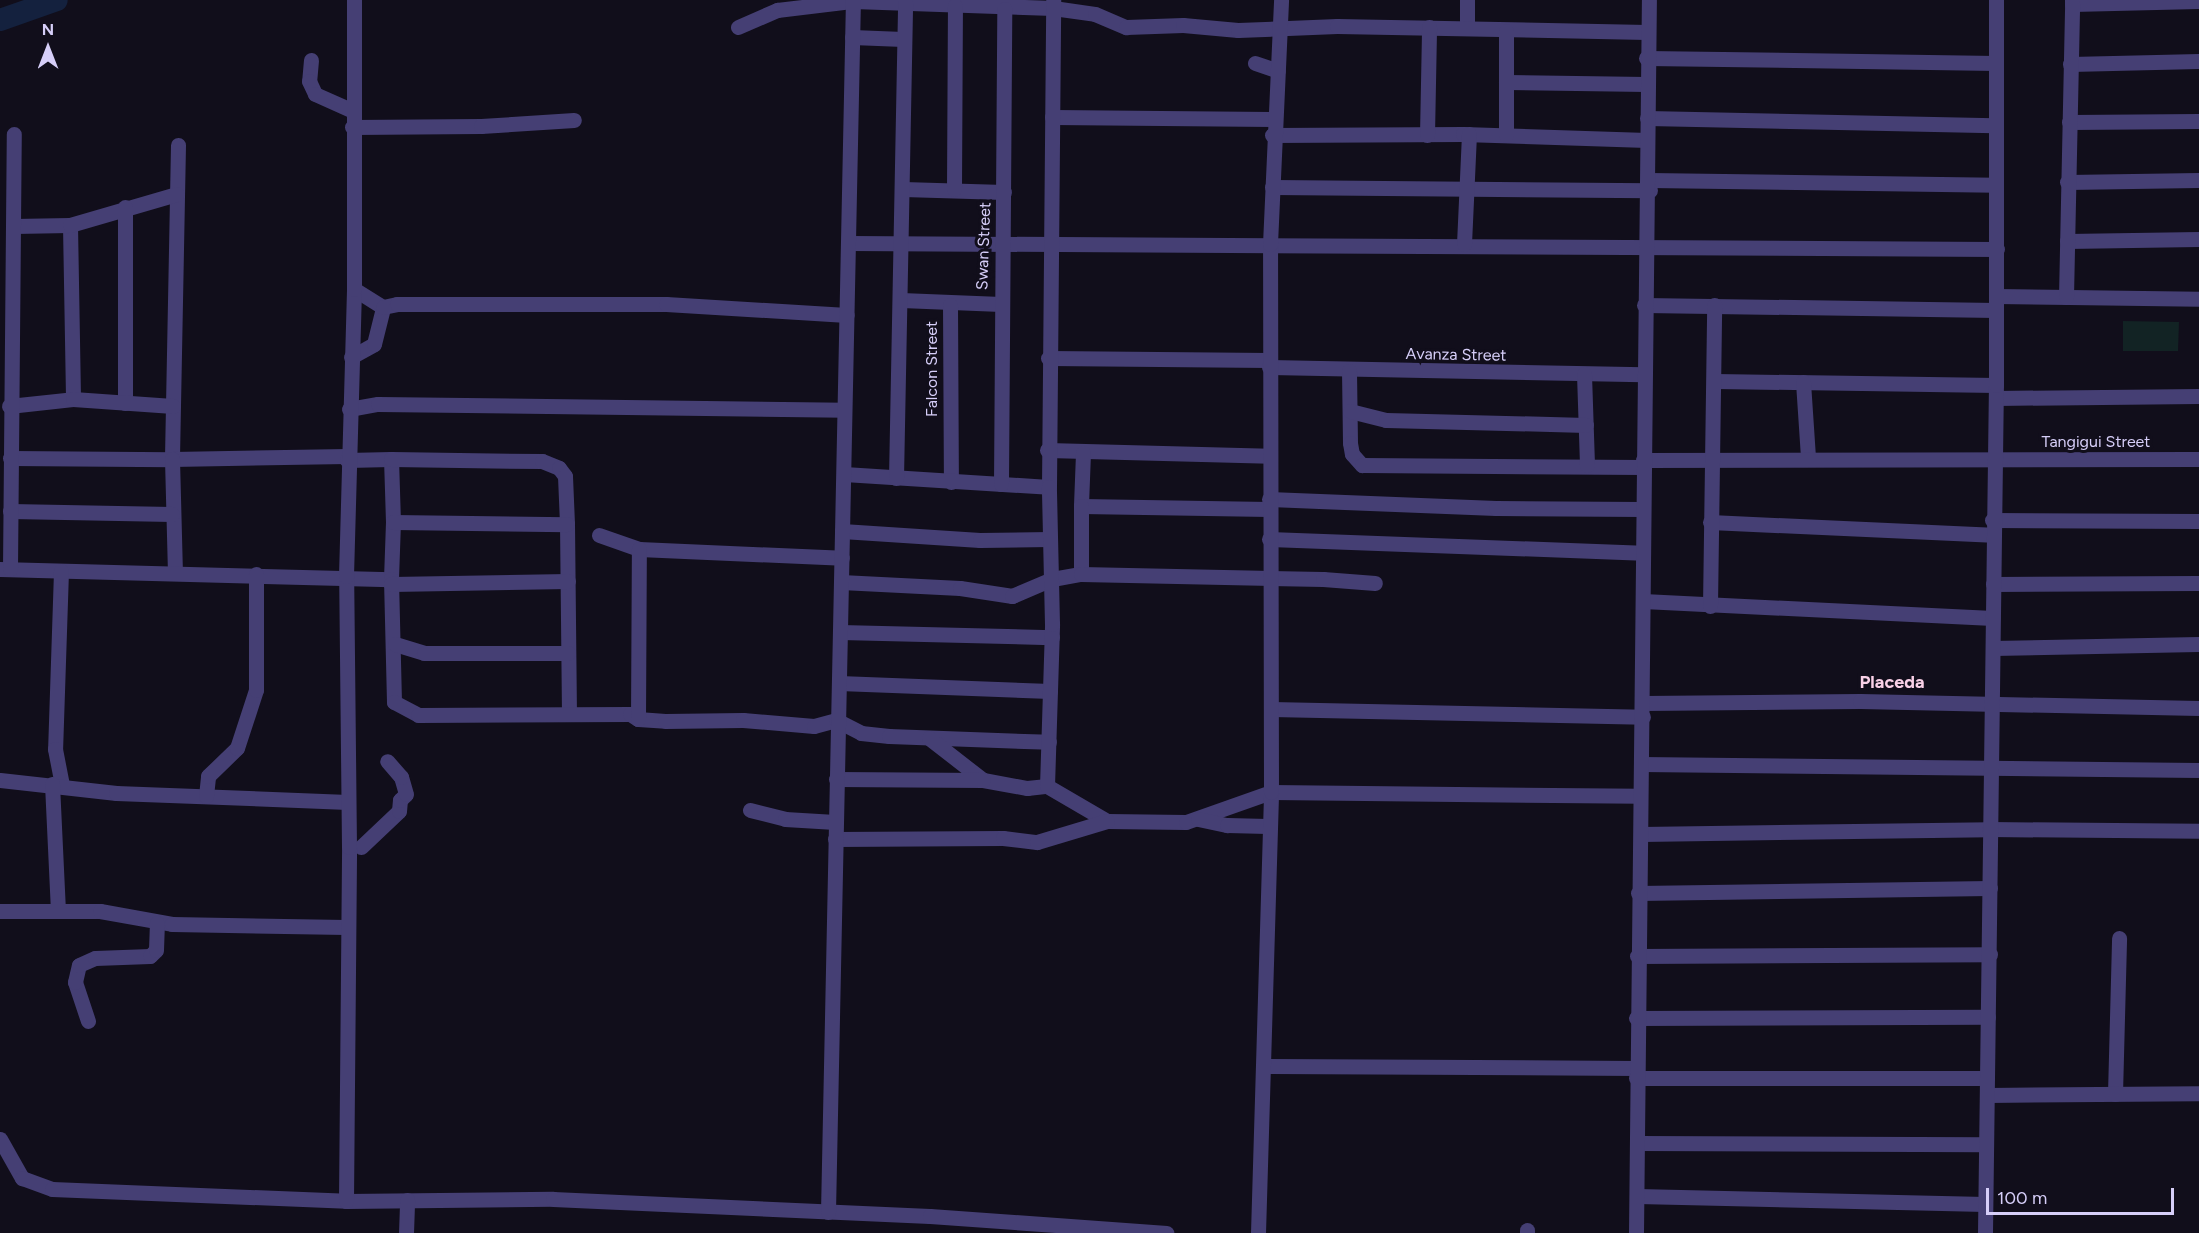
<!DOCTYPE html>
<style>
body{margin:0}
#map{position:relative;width:2199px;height:1233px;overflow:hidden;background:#110e1b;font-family:Figtree,sans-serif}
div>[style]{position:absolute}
.green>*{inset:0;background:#122324}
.river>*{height:22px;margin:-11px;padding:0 11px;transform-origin:11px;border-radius:11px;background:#14213e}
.minor>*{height:15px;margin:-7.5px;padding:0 7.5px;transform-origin:7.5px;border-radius:7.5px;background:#453f74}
span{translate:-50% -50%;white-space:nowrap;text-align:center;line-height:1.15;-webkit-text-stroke:6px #110e1b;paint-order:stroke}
.street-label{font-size:16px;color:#d6cef8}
.neighbourhood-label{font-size:18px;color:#f9d0e7;font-weight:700}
.north{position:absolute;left:18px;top:18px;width:60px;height:60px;-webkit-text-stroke:4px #110e1b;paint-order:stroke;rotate:0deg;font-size:16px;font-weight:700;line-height:24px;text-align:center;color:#d6cef8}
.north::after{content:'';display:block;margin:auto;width:21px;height:27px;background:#d6cef8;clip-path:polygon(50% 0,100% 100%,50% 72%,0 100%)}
.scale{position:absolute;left:1986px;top:1188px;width:188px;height:27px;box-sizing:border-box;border:3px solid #d6cef8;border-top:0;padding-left:8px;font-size:18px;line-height:21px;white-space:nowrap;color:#d6cef8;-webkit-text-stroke:4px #110e1b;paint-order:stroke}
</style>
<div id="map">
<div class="green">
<i style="clip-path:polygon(2123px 321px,2179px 322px,2178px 351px,2123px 351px)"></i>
</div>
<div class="river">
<i style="left:0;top:20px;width:60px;rotate:-19.3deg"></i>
</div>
<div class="minor">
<i style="left:1467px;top:0;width:28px;rotate:90deg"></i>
<i style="left:2072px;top:0;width:4px;rotate:90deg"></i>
<i style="left:2072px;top:4px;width:127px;rotate:-1.4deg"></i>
<i style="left:738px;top:27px;width:43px;rotate:-23.6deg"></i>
<i style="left:777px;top:10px;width:77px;rotate:-6.8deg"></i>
<i style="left:853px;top:1px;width:200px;rotate:2deg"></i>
<i style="left:1053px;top:8px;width:42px;rotate:8.1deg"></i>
<i style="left:1095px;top:14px;width:34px;rotate:23deg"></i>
<i style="left:1126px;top:27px;width:57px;rotate:-2deg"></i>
<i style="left:1183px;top:25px;width:55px;rotate:5.2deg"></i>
<i style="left:1238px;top:30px;width:99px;rotate:-2.3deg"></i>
<i style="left:1337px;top:26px;width:310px;rotate:1.1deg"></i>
<i style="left:852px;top:37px;width:51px;rotate:2.2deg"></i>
<i style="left:1646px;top:58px;width:350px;rotate:0.8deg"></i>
<i style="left:311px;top:60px;width:21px;rotate:95deg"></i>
<i style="left:309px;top:81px;width:14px;rotate:65deg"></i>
<i style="left:315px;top:94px;width:39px;rotate:24deg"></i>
<i style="left:1255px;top:63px;width:24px;rotate:19deg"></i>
<i style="left:2070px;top:64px;width:129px;rotate:-1.3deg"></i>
<i style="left:1506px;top:82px;width:140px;rotate:0.8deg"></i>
<i style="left:1052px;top:117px;width:222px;rotate:0.5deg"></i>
<i style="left:1647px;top:118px;width:347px;rotate:1.2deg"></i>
<i style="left:2069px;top:122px;width:130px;rotate:-0.4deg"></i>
<i style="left:352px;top:127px;width:129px;rotate:-0.4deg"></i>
<i style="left:481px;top:126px;width:93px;rotate:-3.7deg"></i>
<i style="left:1272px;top:135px;width:191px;rotate:-0.3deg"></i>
<i style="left:1463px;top:134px;width:184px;rotate:1.9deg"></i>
<i style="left:1427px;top:135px;width:108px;rotate:-88.9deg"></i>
<i style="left:1506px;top:135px;width:104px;rotate:-90deg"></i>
<i style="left:178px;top:145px;width:314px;rotate:91.1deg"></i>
<i style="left:172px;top:459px;width:175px;rotate:-1deg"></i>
<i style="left:1649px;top:180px;width:346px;rotate:0.8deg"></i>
<i style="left:2067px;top:182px;width:132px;rotate:-0.9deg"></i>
<i style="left:1272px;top:187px;width:378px;rotate:0.5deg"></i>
<i style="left:903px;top:189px;width:101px;rotate:1.7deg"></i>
<i style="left:954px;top:189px;width:183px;rotate:-89.7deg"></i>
<i style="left:70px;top:225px;width:174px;rotate:89deg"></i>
<i style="left:14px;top:226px;width:56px;rotate:-1deg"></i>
<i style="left:70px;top:225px;width:111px;rotate:-16.2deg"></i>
<i style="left:2067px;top:241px;width:132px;rotate:-0.9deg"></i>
<i style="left:849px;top:243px;width:1148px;rotate:0.3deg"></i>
<i style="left:1464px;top:244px;width:110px;rotate:-87.4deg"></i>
<i style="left:354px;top:289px;width:34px;rotate:32deg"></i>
<i style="left:1996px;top:296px;width:203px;rotate:0.8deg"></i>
<i style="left:2066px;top:297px;width:293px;rotate:-88.8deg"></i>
<i style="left:901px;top:300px;width:100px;rotate:2.3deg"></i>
<i style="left:950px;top:305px;width:177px;rotate:89.7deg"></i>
<i style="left:1644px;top:305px;width:352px;rotate:0.8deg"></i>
<i style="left:351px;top:357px;width:26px;rotate:-29deg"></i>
<i style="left:374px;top:344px;width:38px;rotate:-76deg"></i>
<i style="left:383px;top:307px;width:14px;rotate:-12deg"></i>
<i style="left:397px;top:304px;width:269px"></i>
<i style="left:666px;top:304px;width:181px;rotate:3.5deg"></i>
<i style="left:1048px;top:358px;width:221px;rotate:0.5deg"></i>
<i style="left:1269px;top:367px;width:374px;rotate:1.1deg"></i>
<i style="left:1349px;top:371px;width:72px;rotate:89.2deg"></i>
<i style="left:1350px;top:443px;width:11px;rotate:80deg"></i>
<i style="left:1352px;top:454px;width:15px;rotate:48deg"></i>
<i style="left:1362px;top:465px;width:281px;rotate:0.4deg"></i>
<i style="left:1584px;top:374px;width:91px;rotate:88.1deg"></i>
<i style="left:1715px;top:381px;width:281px;rotate:0.8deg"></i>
<i style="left:1803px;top:382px;width:75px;rotate:86.2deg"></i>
<i style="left:1996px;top:398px;width:203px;rotate:-0.6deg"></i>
<i style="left:125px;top:403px;width:196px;rotate:-90deg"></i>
<i style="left:9px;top:406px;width:64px;rotate:-6.2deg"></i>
<i style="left:73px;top:399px;width:100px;rotate:4deg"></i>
<i style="left:349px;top:409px;width:29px;rotate:-10deg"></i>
<i style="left:378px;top:404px;width:466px;rotate:0.7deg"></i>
<i style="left:1350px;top:411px;width:37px;rotate:14deg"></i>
<i style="left:1386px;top:420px;width:200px;rotate:1.4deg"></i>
<i style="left:1047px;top:450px;width:222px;rotate:1.5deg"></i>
<i style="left:1083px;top:453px;width:53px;rotate:92.2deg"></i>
<i style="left:1081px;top:506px;width:188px;rotate:0.9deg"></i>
<i style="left:10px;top:458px;width:162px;rotate:0.4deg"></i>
<i style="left:172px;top:459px;width:113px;rotate:88.5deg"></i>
<i style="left:347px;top:460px;width:44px;rotate:-1.3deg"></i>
<i style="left:1643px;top:460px;width:556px;rotate:-0.1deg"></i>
<i style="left:844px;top:474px;width:205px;rotate:3.6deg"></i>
<i style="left:1049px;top:487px;width:487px;rotate:-89.5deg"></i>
<i style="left:896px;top:478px;width:475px;rotate:-88.9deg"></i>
<i style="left:1001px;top:484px;width:475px;rotate:-89.6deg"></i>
<i style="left:1269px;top:499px;width:227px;rotate:2.3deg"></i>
<i style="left:1496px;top:508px;width:147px;rotate:0.4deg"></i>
<i style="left:1081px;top:506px;width:68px;rotate:90deg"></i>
<i style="left:10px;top:511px;width:162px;rotate:1.1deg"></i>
<i style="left:1992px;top:520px;width:207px;rotate:0.3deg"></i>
<i style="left:393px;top:522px;width:63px;rotate:-91.8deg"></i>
<i style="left:391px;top:459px;width:151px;rotate:0.8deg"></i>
<i style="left:542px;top:461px;width:18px;rotate:22deg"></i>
<i style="left:559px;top:468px;width:10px;rotate:53deg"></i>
<i style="left:565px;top:476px;width:48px;rotate:87.6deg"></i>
<i style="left:567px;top:524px;width:190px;rotate:89.4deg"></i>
<i style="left:1710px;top:522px;width:282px;rotate:2.6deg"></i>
<i style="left:842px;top:531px;width:138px;rotate:3.7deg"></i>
<i style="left:980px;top:540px;width:70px;rotate:-0.8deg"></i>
<i style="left:599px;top:535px;width:42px;rotate:19.3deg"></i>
<i style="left:639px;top:549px;width:203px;rotate:2.5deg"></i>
<i style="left:1269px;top:539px;width:373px;rotate:2.1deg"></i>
<i style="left:0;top:569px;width:391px;rotate:1.5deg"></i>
<i style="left:391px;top:579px;width:57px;rotate:-88deg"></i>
<i style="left:393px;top:522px;width:174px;rotate:0.7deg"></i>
<i style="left:10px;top:569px;width:435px;rotate:-89.5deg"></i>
<i style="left:61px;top:571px;width:178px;rotate:91.9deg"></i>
<i style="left:55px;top:749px;width:38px;rotate:79deg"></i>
<i style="left:391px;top:579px;width:123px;rotate:88.6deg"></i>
<i style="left:394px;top:702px;width:27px;rotate:28deg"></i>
<i style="left:418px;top:715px;width:212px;rotate:-0.3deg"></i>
<i style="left:630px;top:714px;width:9px;rotate:32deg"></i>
<i style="left:638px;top:719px;width:27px;rotate:4deg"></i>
<i style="left:665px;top:721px;width:78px;rotate:-0.7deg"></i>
<i style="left:743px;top:720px;width:71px;rotate:4.8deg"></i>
<i style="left:814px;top:726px;width:23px;rotate:-15deg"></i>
<i style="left:836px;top:720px;width:28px;rotate:27deg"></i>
<i style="left:861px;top:733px;width:28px;rotate:6deg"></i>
<i style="left:889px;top:736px;width:160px;rotate:2.1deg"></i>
<i style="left:841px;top:582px;width:119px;rotate:2.9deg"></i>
<i style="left:960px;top:588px;width:53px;rotate:8.7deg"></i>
<i style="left:1012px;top:596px;width:43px;rotate:-23deg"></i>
<i style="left:1052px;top:579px;width:29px;rotate:-10deg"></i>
<i style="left:1081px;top:574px;width:242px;rotate:1.2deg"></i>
<i style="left:1323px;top:579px;width:52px;rotate:4.4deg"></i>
<i style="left:391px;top:584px;width:177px;rotate:-1deg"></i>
<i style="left:1993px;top:584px;width:206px;rotate:-0.3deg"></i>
<i style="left:1643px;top:601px;width:350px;rotate:2.8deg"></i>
<i style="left:1710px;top:606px;width:301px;rotate:-89.2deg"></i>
<i style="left:840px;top:632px;width:212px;rotate:1.4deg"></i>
<i style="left:395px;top:644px;width:30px;rotate:17deg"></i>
<i style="left:424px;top:653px;width:144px"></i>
<i style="left:1993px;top:648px;width:206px;rotate:-1.1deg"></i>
<i style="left:839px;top:683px;width:211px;rotate:2.2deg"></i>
<i style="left:1643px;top:703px;width:217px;rotate:-0.5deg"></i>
<i style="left:1860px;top:701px;width:339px;rotate:1.2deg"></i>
<i style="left:1271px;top:709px;width:372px;rotate:1.2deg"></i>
<i style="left:638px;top:719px;width:170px;rotate:-89.7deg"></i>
<i style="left:929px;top:738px;width:68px;rotate:37.9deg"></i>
<i style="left:983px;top:780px;width:45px;rotate:10.3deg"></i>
<i style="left:1027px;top:788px;width:20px;rotate:-6deg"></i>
<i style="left:1047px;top:786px;width:69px;rotate:30.3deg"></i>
<i style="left:1107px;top:821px;width:79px;rotate:0.7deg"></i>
<i style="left:1186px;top:822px;width:90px;rotate:-19.4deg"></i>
<i style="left:1271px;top:792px;width:368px;rotate:0.6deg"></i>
<i style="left:1641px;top:764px;width:558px;rotate:0.62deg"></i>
<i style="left:836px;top:779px;width:147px;rotate:0.4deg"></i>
<i style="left:0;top:780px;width:117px;rotate:6.4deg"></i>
<i style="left:116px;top:793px;width:232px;rotate:2.2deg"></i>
<i style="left:52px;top:784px;width:126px;rotate:87.3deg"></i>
<i style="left:1047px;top:786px;width:162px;rotate:-88.2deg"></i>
<i style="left:1052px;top:624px;width:137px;rotate:-91.3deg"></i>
<i style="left:206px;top:796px;width:20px;rotate:-84deg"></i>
<i style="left:208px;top:776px;width:40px;rotate:-44deg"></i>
<i style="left:237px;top:748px;width:61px;rotate:-71.9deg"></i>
<i style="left:256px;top:690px;width:116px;rotate:-90deg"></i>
<i style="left:750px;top:810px;width:36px;rotate:14deg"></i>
<i style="left:785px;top:819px;width:50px;rotate:3.4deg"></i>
<i style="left:1198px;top:819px;width:30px;rotate:12deg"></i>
<i style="left:1227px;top:825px;width:40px;rotate:1.4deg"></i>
<i style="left:1641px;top:834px;width:348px;rotate:-0.8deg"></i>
<i style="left:1989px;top:829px;width:210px;rotate:0.5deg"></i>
<i style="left:835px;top:839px;width:168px;rotate:-0.3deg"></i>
<i style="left:1003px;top:838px;width:34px;rotate:7deg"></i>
<i style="left:1037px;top:842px;width:73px;rotate:-16.7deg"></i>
<i style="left:361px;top:847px;width:52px;rotate:-43.5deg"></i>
<i style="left:399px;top:811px;width:11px;rotate:-85deg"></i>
<i style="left:400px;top:800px;width:8px;rotate:-45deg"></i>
<i style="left:406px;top:794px;width:18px;rotate:-106deg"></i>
<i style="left:401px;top:777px;width:21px;rotate:-131deg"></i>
<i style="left:1638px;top:893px;width:352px;rotate:-0.8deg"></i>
<i style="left:0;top:911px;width:100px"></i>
<i style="left:100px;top:911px;width:73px;rotate:10.2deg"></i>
<i style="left:172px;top:924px;width:174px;rotate:1deg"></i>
<i style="left:1637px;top:956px;width:353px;rotate:-0.3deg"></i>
<i style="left:1636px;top:1018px;width:352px;rotate:-0.2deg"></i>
<i style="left:88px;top:1021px;width:41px;rotate:-108.4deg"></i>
<i style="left:75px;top:982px;width:17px;rotate:-77deg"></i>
<i style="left:79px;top:965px;width:17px;rotate:-24deg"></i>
<i style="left:95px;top:958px;width:55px;rotate:-2.1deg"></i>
<i style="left:150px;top:956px;width:8px;rotate:-45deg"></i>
<i style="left:156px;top:950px;width:27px;rotate:-88deg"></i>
<i style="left:1265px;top:1066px;width:371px;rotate:0.3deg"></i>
<i style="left:1636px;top:1078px;width:351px"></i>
<i style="left:2115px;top:1094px;width:156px;rotate:-88.5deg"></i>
<i style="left:1987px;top:1095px;width:212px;rotate:-0.5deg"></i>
<i style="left:0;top:1139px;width:45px;rotate:60.6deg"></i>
<i style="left:22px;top:1178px;width:32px;rotate:20deg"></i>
<i style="left:52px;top:1189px;width:294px;rotate:2.3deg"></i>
<i style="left:346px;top:1201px;width:207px;rotate:-0.6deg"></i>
<i style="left:553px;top:1199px;width:377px;rotate:2.6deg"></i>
<i style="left:930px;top:1216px;width:237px;rotate:4.1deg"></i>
<i style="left:1637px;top:1143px;width:349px;rotate:0.2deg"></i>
<i style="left:1637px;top:1196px;width:348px;rotate:1.3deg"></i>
<i style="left:346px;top:1201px;width:354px;rotate:-89.5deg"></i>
<i style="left:349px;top:847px;width:271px;rotate:-90.6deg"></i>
<i style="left:346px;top:576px;width:287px;rotate:-88.4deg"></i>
<i style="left:354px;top:289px;width:289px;rotate:-90deg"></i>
<i style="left:828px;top:1212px;width:1212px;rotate:-88.82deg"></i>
<i style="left:406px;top:1233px;width:33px;rotate:-88deg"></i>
<i style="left:1258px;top:1233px;width:441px;rotate:-88.3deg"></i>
<i style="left:1271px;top:792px;width:548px;rotate:-90.1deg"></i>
<i style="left:1270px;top:244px;width:244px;rotate:-87.4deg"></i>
<i style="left:1527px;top:1233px;width:3px;rotate:-90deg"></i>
<i style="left:1636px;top:1233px;width:1233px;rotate:-89.4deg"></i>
<i style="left:1985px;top:1233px;width:848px;rotate:-89.26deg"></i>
<i style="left:1996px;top:385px;width:385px;rotate:-90deg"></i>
</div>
<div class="street-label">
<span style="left:984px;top:246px;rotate:-88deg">Swan Street</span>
<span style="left:1456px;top:355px;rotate:1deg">Avanza Street</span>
<span style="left:932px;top:369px;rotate:-90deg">Falcon Street</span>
<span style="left:2096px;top:442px">Tangigui Street</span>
</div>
<div class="neighbourhood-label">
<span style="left:1892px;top:682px">Placeda</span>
</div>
<div class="north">N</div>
<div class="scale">100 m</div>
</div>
